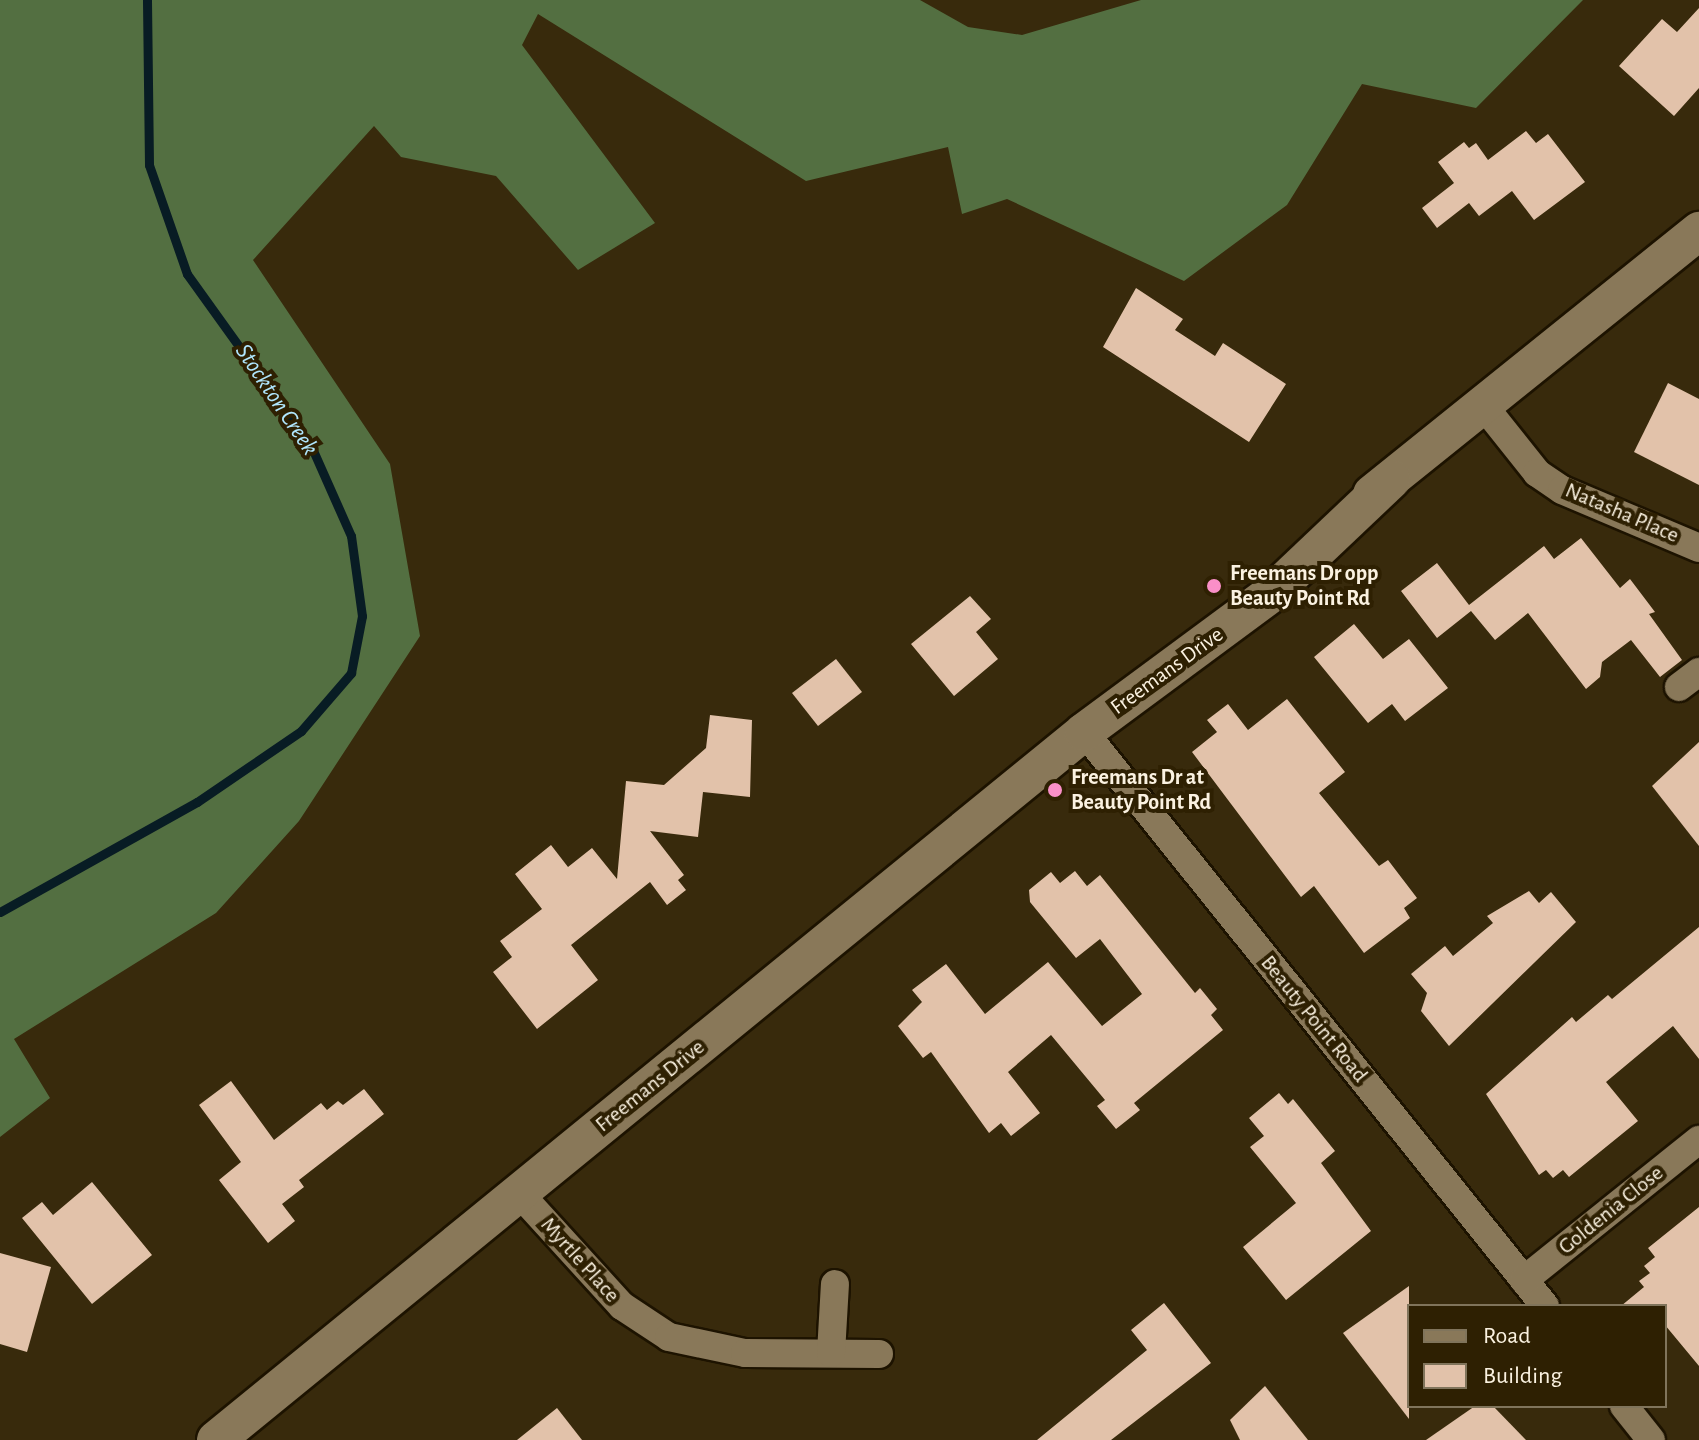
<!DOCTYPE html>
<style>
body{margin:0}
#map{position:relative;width:1699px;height:1440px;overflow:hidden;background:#382a0c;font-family:"Alegreya Sans",sans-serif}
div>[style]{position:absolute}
.forest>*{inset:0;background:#536f41}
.stream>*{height:9px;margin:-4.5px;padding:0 4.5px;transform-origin:4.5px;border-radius:4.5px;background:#081c24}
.building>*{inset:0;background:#e2c2aa}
.roads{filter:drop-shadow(2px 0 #1d1300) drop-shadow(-2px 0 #1d1300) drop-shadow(0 2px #1d1300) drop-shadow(0 -2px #1d1300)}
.street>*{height:28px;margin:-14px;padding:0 14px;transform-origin:14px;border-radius:14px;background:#897859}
.secondary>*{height:38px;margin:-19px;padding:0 19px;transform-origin:19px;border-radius:19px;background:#897859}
.dots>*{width:22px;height:22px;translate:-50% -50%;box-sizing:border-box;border:4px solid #2e2002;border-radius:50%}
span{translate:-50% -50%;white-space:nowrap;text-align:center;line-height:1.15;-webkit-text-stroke:8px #2e2002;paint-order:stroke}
.street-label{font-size:22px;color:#fbf2e1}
.poi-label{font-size:22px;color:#fbf2e1;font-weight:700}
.left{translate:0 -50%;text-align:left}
.water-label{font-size:24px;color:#b0e6fd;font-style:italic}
.legend{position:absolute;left:1407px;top:1304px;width:260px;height:104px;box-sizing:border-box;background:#2e2002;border:2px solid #80745b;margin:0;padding:10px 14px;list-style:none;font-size:24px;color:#fbf2e1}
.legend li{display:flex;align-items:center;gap:16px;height:40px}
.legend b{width:40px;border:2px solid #80745b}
</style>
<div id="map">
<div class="forest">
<i style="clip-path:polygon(0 0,920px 0,968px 27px,1022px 35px,1141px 0,1583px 0,1476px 108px,1362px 84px,1287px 205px,1184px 281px,1007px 199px,962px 214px,948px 147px,806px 181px,538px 14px,522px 45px,655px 223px,578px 270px,496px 176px,401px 157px,374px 126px,253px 260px,390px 464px,420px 636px,299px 821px,216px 913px,14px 1039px,50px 1098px,0 1137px)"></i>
</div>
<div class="stream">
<i style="left:0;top:912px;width:226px;rotate:-29.2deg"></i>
<i style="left:197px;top:802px;width:126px;rotate:-34.3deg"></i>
<i style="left:301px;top:731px;width:77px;rotate:-49.2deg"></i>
<i style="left:351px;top:673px;width:58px;rotate:-79.1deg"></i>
<i style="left:362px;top:616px;width:81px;rotate:-97.8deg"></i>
<i style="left:351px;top:536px;width:96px;rotate:-113.9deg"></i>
<i style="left:312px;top:448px;width:214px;rotate:-125.7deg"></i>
<i style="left:187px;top:274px;width:115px;rotate:-109.2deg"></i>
<i style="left:149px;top:165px;width:165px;rotate:-90.7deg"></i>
</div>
<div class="building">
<i style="clip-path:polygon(1699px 8px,1699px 88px,1674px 116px,1619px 66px,1662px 19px,1677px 32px)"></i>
<i style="clip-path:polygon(1526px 131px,1536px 143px,1548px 134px,1585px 182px,1534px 220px,1512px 191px,1479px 216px,1469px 203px,1437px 228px,1422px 208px,1454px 183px,1438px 162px,1464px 142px,1469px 148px,1476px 143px,1488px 160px)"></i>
<i style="clip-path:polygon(1136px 288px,1183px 319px,1175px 330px,1215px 356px,1223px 343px,1286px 384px,1249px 442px,1103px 347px)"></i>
<i style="clip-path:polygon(1668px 383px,1699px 399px,1699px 485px,1634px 452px)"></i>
<i style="clip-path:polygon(1581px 538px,1620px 588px,1630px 579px,1655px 612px,1649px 614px,1682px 660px,1660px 677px,1631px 640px,1602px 662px,1600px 677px,1586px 689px,1528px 613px,1495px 640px,1471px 611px,1437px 638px,1401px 591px,1437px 563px,1469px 605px,1544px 546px,1554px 559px)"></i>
<i style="clip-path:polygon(970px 596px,991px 619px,976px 632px,998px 659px,954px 696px,911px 644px)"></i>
<i style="clip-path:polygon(1354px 624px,1383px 659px,1409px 639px,1448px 688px,1405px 721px,1392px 704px,1368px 723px,1314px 657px)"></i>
<i style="clip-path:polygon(836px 659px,862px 692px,818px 726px,792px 693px)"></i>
<i style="clip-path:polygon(1287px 699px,1345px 772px,1319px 793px,1379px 866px,1388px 860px,1417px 898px,1404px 908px,1410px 918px,1364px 953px,1314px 886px,1301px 897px,1192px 752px,1217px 732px,1207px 720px,1228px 704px,1248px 730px)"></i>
<i style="clip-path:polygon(710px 715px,752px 720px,750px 797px,703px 792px,698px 837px,650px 831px,684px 875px,678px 880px,686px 890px,667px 905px,650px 882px,571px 945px,598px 980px,537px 1029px,493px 972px,512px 957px,500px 941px,542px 909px,515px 874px,551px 845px,568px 867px,592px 848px,617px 879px,626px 781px,664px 785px,706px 748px)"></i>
<i style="clip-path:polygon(1699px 742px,1699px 846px,1652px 786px)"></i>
<i style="clip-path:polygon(1075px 871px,1087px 886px,1100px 875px,1195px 993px,1200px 988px,1217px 1009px,1211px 1015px,1223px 1030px,1134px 1103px,1140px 1110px,1116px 1129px,1097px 1106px,1105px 1100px,1051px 1035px,1008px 1072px,1040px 1113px,1011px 1136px,1001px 1123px,989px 1133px,931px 1052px,923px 1058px,898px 1026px,922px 1002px,912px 990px,946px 964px,985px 1014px,1048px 962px,1102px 1026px,1142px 994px,1100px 939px,1076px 958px,1030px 902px,1029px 890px,1051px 872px,1060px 883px)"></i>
<i style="clip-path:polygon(1529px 891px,1539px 903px,1551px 892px,1576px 922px,1449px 1046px,1421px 1011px,1427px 993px,1411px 974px,1445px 946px,1453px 956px,1493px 923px,1487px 916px)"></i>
<i style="clip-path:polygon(1699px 927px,1699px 1059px,1673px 1026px,1606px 1082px,1638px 1121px,1569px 1177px,1563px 1170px,1553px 1178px,1546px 1170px,1539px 1175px,1486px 1094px,1572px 1017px,1576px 1022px,1608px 995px,1612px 999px)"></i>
<i style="clip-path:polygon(231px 1081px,274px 1140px,321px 1103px,327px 1110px,338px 1101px,343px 1105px,364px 1089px,384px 1114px,299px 1180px,304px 1187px,282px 1204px,295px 1221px,268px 1243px,219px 1180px,241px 1162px,199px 1105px)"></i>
<i style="clip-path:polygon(1279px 1093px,1288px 1104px,1293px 1099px,1335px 1151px,1321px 1163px,1371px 1231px,1286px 1300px,1243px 1247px,1296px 1203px,1250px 1147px,1264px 1136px,1249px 1118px)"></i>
<i style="clip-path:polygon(92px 1182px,152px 1255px,92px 1304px,22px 1218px,42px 1202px,53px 1215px)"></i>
<i style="clip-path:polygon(1699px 1207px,1699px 1366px,1665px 1325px,1665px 1306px,1621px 1306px,1644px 1287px,1639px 1281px,1650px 1273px,1644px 1266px,1655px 1257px,1648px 1248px)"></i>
<i style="clip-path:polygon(0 1253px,51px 1267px,27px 1352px,0 1344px)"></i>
<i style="clip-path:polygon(1409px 1286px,1409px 1419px,1343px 1333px)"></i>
<i style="clip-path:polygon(1164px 1303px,1211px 1363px,1111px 1440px,1037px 1440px,1147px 1350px,1131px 1330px)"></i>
<i style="clip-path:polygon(1265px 1386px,1308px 1440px,1240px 1440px,1230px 1420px)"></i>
<i style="clip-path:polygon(1475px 1406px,1493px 1406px,1526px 1440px,1426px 1440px)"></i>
<i style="clip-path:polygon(557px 1408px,582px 1440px,517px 1440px)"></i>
</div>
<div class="roads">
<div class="street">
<i style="left:1483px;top:405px;width:87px;rotate:51.5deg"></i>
<i style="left:1537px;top:473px;width:30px;rotate:34deg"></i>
<i style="left:1562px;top:490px;width:149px;rotate:22.9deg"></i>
<i style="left:1679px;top:687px;width:25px;rotate:-37deg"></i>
<i style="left:1084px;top:732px;width:736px;rotate:51.23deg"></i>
<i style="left:519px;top:1193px;width:153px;rotate:47.7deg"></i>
<i style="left:622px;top:1306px;width:56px;rotate:33.4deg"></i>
<i style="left:669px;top:1337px;width:78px;rotate:11.9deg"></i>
<i style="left:745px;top:1353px;width:134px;rotate:0.4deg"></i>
<i style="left:1524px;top:1280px;width:224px;rotate:-38.7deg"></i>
<i style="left:831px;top:1353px;width:69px;rotate:-86.7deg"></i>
<i style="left:1624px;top:1406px;width:43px;rotate:51.5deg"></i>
</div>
<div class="secondary">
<i style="left:1372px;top:494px;width:420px;rotate:-38.8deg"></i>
<i style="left:216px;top:1440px;width:1120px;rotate:-39.2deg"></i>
<i style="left:1084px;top:732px;width:235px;rotate:-36.5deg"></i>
<i style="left:1273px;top:592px;width:163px;rotate:-43.5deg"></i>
</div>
</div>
<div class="dots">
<i style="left:1214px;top:586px;background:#fa8fc8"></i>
<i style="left:1055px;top:790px;background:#fa8fc8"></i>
</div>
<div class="street-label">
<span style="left:1622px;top:513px;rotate:23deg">Natasha Place</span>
<span style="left:1167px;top:671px;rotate:-36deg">Freemans Drive</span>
<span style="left:1314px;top:1019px;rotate:51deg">Beauty Point Road</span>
<span style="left:650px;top:1086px;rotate:-39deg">Freemans Drive</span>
<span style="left:1611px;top:1210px;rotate:-39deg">Goldenia Close</span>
<span style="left:580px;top:1260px;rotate:48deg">Myrtle Place</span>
</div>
<div class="poi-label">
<span class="left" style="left:1230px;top:586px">Freemans Dr opp<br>Beauty Point Rd</span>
<span class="left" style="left:1071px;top:790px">Freemans Dr at<br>Beauty Point Rd</span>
</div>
<div class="water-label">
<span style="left:276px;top:400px;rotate:56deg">Stockton Creek</span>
</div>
<ul class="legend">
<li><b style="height:10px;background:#897859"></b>Road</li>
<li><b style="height:22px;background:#e2c2aa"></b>Building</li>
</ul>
</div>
